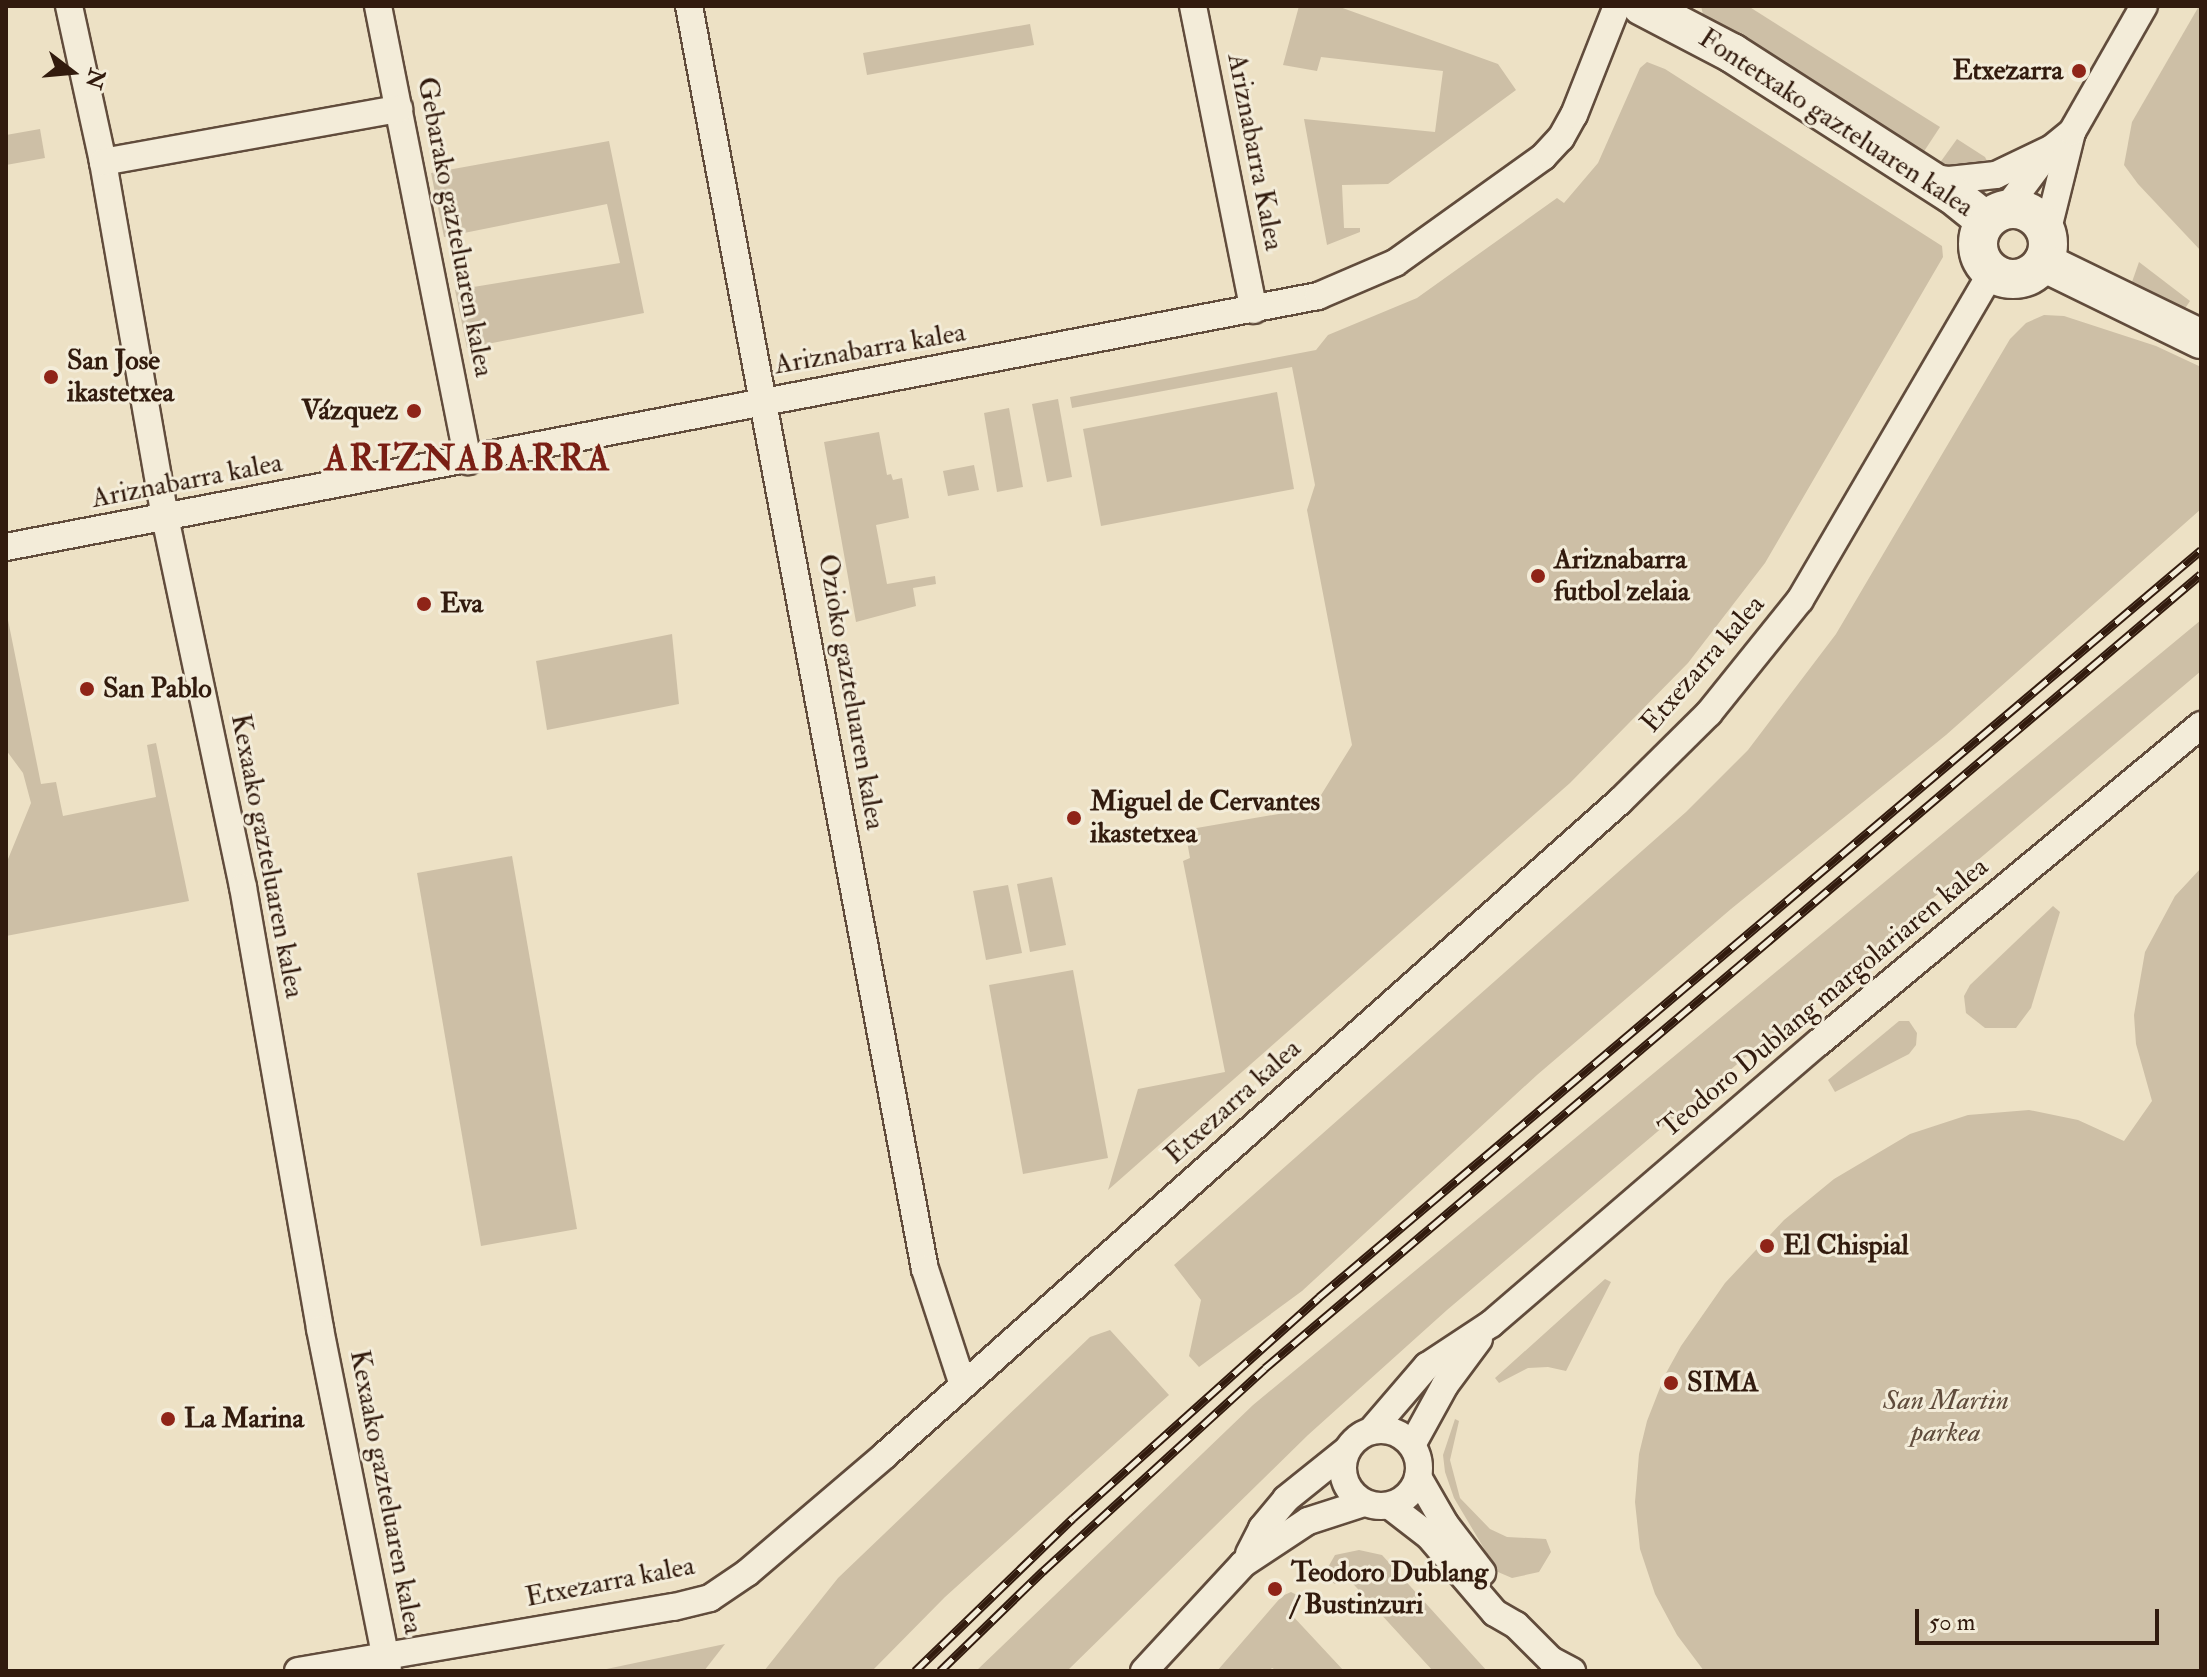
<!DOCTYPE html>
<meta charset="utf-8">
<style>
body{margin:0}
#map{position:relative;width:2207px;height:1677px;overflow:hidden;background:#ede1c5;font-family:"IM FELL Double Pica",serif}
div>[style]{position:absolute}
.green>*{inset:0;background:#cdbfa6}
.roads{filter:drop-shadow(2px 0 #614c3c) drop-shadow(-2px 0 #614c3c) drop-shadow(0 2px #614c3c) drop-shadow(0 -2px #614c3c)}
.minor>*{height:26px;margin:-13px;padding:0 13px;transform-origin:13px;border-radius:13px;background:#f3ecd9}
.minor>.ring{margin:-13px;padding:0;box-sizing:content-box;background:none;border:26px solid #f3ecd9;border-radius:50%}
.secondary>*{height:38px;margin:-19px;padding:0 19px;transform-origin:19px;border-radius:19px;background:#f3ecd9}
.secondary>.ring{margin:-19px;padding:0;box-sizing:content-box;background:none;border:38px solid #f3ecd9;border-radius:50%}
.rail>*{height:9px;margin-top:-4.5px;transform-origin:0;background:repeating-linear-gradient(90deg,#f3ecd9 0 18px,#321b0e 0 36px);box-sizing:border-box;border-block:2px solid #321b0e}
.dots>*{width:22px;height:22px;translate:-50% -50%;box-sizing:border-box;border:4px solid #f3ecd9;border-radius:50%}
span{translate:-50% -50%;white-space:nowrap;text-align:center;line-height:1.15;-webkit-text-stroke:6px #f3ecd9;paint-order:stroke}
.poi-label{font-size:28px;color:#321b0e;font-weight:700}
.right{translate:-100% -50%;text-align:right}
.left{translate:0 -50%;text-align:left}
.street-label{font-size:28px;color:#321b0e}
.park-label{font-size:28px;color:#604c3c;font-style:italic}
.district-label{font-size:36px;color:#7a1f14;font-weight:700;letter-spacing:2px}
.frame{position:absolute;inset:0;border:8px solid #321b0e;pointer-events:none}
.north{position:absolute;left:32px;top:32px;width:80px;height:80px;-webkit-text-stroke:6px #f3ecd9;paint-order:stroke;rotate:106deg;font-size:22px;font-weight:700;line-height:32px;text-align:center;color:#321b0e}
.north::after{content:'';display:block;margin:auto;width:28px;height:36px;background:#321b0e;clip-path:polygon(50% 0,100% 100%,50% 72%,0 100%)}
.scale{position:absolute;left:1915px;top:1609px;width:244px;height:36px;box-sizing:border-box;border:4px solid #321b0e;border-top:0;padding-left:10px;font-size:24px;line-height:28px;white-space:nowrap;color:#321b0e;-webkit-text-stroke:6px #f3ecd9;paint-order:stroke}
</style>
<div id="map">
<div class="green">
<i style="clip-path:polygon(1299px 6px,1337px 6px,1498px 64px,1516px 90px,1388px 184px,1342px 185px,1344px 228px,1360px 228px,1360px 232px,1327px 245px,1304px 119px,1435px 132px,1443px 71px,1321px 57px,1317px 71px,1283px 65px)"></i>
<i style="clip-path:polygon(1701px 6px,1748px 6px,1940px 127px,1921px 156px,1704px 19px)"></i>
<i style="clip-path:polygon(2199px 6px,2201px 6px,2201px 251px,2138px 184px,2124px 165px,2132px 122px)"></i>
<i style="clip-path:polygon(1030px 24px,1034px 45px,867px 75px,863px 53px)"></i>
<i style="clip-path:polygon(1647px 62px,1665px 69px,1942px 246px,1943px 257px,1765px 563px,1688px 663px,1570px 783px,1108px 1190px,1138px 1089px,1225px 1072px,1183px 861px,1190px 858px,1185px 830px,1313px 808px,1352px 745px,1307px 510px,1315px 485px,1292px 367px,1072px 408px,1070px 397px,1316px 350px,1328px 335px,1417px 298px,1557px 198px,1564px 203px,1598px 163px,1640px 68px)"></i>
<i style="clip-path:polygon(40px 129px,45px 158px,6px 165px,6px 135px)"></i>
<i style="clip-path:polygon(1957px 139px,1985px 157px,1989px 165px,1954px 167px,1939px 164px)"></i>
<i style="clip-path:polygon(609px 141px,644px 313px,467px 348px,455px 290px,620px 263px,607px 204px,444px 237px,431px 173px)"></i>
<i style="clip-path:polygon(2139px 262px,2190px 301px,2186px 307px,2183px 310px,2132px 282px)"></i>
<i style="clip-path:polygon(2044px 315px,2064px 316px,2156px 346px,2201px 367px,2201px 509px,1946px 735px,1731px 909px,1537px 1075px,1302px 1291px,1199px 1367px,1189px 1356px,1201px 1300px,1174px 1265px,1686px 812px,1748px 750px,1836px 634px,2010px 339px,2026px 323px)"></i>
<i style="clip-path:polygon(1277px 392px,1294px 489px,1101px 526px,1083px 429px)"></i>
<i style="clip-path:polygon(1058px 399px,1072px 477px,1047px 482px,1032px 404px)"></i>
<i style="clip-path:polygon(1009px 408px,1023px 487px,997px 492px,984px 413px)"></i>
<i style="clip-path:polygon(879px 432px,887px 475px,891px 474px,893px 480px,902px 478px,909px 518px,876px 525px,887px 584px,935px 576px,936px 584px,913px 588px,916px 606px,856px 622px,824px 442px)"></i>
<i style="clip-path:polygon(974px 465px,979px 490px,948px 496px,943px 471px)"></i>
<i style="clip-path:polygon(6px 610px,41px 784px,56px 782px,63px 816px,156px 797px,147px 745px,156px 743px,189px 901px,6px 936px,6px 864px,31px 803px,23px 773px,6px 750px)"></i>
<i style="clip-path:polygon(2201px 620px,2201px 671px,1447px 1310px,1308px 1435px,1067px 1671px,976px 1671px,1253px 1405px)"></i>
<i style="clip-path:polygon(672px 634px,679px 704px,547px 730px,536px 661px)"></i>
<i style="clip-path:polygon(512px 856px,577px 1229px,481px 1246px,417px 873px)"></i>
<i style="clip-path:polygon(2201px 868px,2201px 1671px,1704px 1671px,1677px 1635px,1655px 1594px,1640px 1549px,1635px 1502px,1639px 1454px,1647px 1421px,1665px 1375px,1681px 1346px,1725px 1283px,1784px 1220px,1834px 1179px,1910px 1134px,1968px 1115px,2029px 1110px,2078px 1120px,2124px 1141px,2152px 1101px,2136px 1044px,2134px 1015px,2145px 952px,2175px 896px)"></i>
<i style="clip-path:polygon(1052px 877px,1066px 945px,1030px 952px,1017px 884px)"></i>
<i style="clip-path:polygon(1008px 885px,1022px 953px,986px 960px,973px 891px)"></i>
<i style="clip-path:polygon(2053px 906px,2060px 912px,2031px 1008px,2016px 1028px,1985px 1028px,1966px 1013px,1964px 996px,1970px 985px)"></i>
<i style="clip-path:polygon(1073px 970px,1108px 1158px,1023px 1174px,989px 985px)"></i>
<i style="clip-path:polygon(1899px 1021px,1909px 1021px,1917px 1033px,1916px 1045px,1909px 1054px,1835px 1092px,1828px 1080px)"></i>
<i style="clip-path:polygon(1605px 1279px,1611px 1282px,1566px 1371px,1548px 1367px,1528px 1368px,1499px 1383px,1495px 1378px)"></i>
<i style="clip-path:polygon(1110px 1330px,1169px 1395px,945px 1597px,872px 1671px,764px 1671px,838px 1578px,1090px 1337px)"></i>
<i style="clip-path:polygon(1455px 1419px,1459px 1421px,1450px 1460px,1460px 1498px,1490px 1529px,1507px 1537px,1546px 1539px,1551px 1552px,1539px 1572px,1512px 1578px,1498px 1572px,1454px 1498px,1445px 1472px,1443px 1455px)"></i>
<i style="clip-path:polygon(1359px 1550px,1382px 1555px,1487px 1671px,1433px 1671px,1345px 1575px,1335px 1584px,1323px 1576px,1335px 1555px)"></i>
<i style="clip-path:polygon(1291px 1592px,1303px 1598px,1290px 1613px,1344px 1671px,1278px 1671px,1272px 1668px,1269px 1671px,1217px 1671px,1282px 1596px)"></i>
<i style="clip-path:polygon(725px 1644px,704px 1671px,597px 1671px)"></i>
</div>
<div class="roads">
<div class="minor">
<i style="left:69px;top:6px;width:160px;rotate:77.7deg"></i>
<i style="left:103px;top:162px;width:360px;rotate:80.1deg"></i>
<i style="left:165px;top:517px;width:378px;rotate:78.1deg"></i>
<i style="left:243px;top:887px;width:449px;rotate:80.1deg"></i>
<i style="left:320px;top:1329px;width:346px;rotate:78.7deg"></i>
<i style="left:378px;top:6px;width:464px;rotate:78.8deg"></i>
<i style="left:689px;top:6px;width:1285px;rotate:79.42deg"></i>
<i style="left:925px;top:1269px;width:122px;rotate:71.9deg"></i>
<i style="left:1193px;top:6px;width:310px;rotate:78.7deg"></i>
<i style="left:103px;top:162px;width:301px;rotate:-10.2deg"></i>
<i style="left:1929px;top:177px;width:20px;rotate:9deg"></i>
<i style="left:1949px;top:180px;width:47px;rotate:-6.1deg"></i>
<i style="left:1996px;top:175px;width:62px;rotate:-25.7deg"></i>
<i style="left:2052px;top:148px;width:26px;rotate:-39deg"></i>
<i style="left:2006px;top:209px;width:69px;rotate:-53.3deg"></i>
<i style="left:2047px;top:233px;width:104px;rotate:-76.1deg"></i>
<i style="left:2072px;top:132px;width:145px;rotate:-60.3deg"></i>
<i style="left:6px;top:547px;width:1336px;rotate:-10.83deg"></i>
<i style="left:1318px;top:296px;width:84px;rotate:-23.2deg"></i>
<i style="left:1395px;top:263px;width:182px;rotate:-35.6deg"></i>
<i style="left:1543px;top:157px;width:26px;rotate:-47deg"></i>
<i style="left:1561px;top:138px;width:26px;rotate:-61deg"></i>
<i style="left:1574px;top:115px;width:117px;rotate:-68.5deg"></i>
<i class="ring" style="left:1343px;top:1430px;width:50px;height:50px"></i>
<i style="left:1371px;top:1431px;width:86px;rotate:-49.3deg"></i>
<i style="left:1427px;top:1366px;width:77px;rotate:-33.3deg"></i>
<i style="left:1491px;top:1324px;width:431px;rotate:-40.7deg"></i>
<i style="left:1818px;top:1043px;width:498px;rotate:-39.7deg"></i>
<i style="left:1412px;top:1445px;width:68px;rotate:-61.2deg"></i>
<i style="left:1445px;top:1385px;width:57px;rotate:-53.5deg"></i>
<i style="left:1418px;top:1477px;width:54px;rotate:60.1deg"></i>
<i style="left:1445px;top:1524px;width:61px;rotate:52.4deg"></i>
<i style="left:1390px;top:1506px;width:49px;rotate:37.6deg"></i>
<i style="left:1429px;top:1536px;width:101px;rotate:49.4deg"></i>
<i style="left:1495px;top:1613px;width:24px;rotate:30deg"></i>
<i style="left:1516px;top:1625px;width:49px;rotate:45deg"></i>
<i style="left:1551px;top:1660px;width:24px;rotate:28deg"></i>
<i style="left:1249px;top:1554px;width:29px;rotate:-63deg"></i>
<i style="left:1262px;top:1528px;width:38px;rotate:-50deg"></i>
<i style="left:1286px;top:1499px;width:78px;rotate:-38.8deg"></i>
<i style="left:298px;top:1671px;width:381px;rotate:-9.7deg"></i>
<i style="left:674px;top:1607px;width:37px;rotate:-14deg"></i>
<i style="left:710px;top:1598px;width:45px;rotate:-34deg"></i>
<i style="left:747px;top:1573px;width:182px;rotate:-40.5deg"></i>
<i style="left:885px;top:1455px;width:984px;rotate:-41.66deg"></i>
<i style="left:1620px;top:801px;width:125px;rotate:-44.7deg"></i>
<i style="left:1709px;top:713px;width:145px;rotate:-51.2deg"></i>
<i style="left:1800px;top:600px;width:380px;rotate:-59.7deg"></i>
<i style="left:1144px;top:1671px;width:146px;rotate:-47.2deg"></i>
<i style="left:1243px;top:1564px;width:78px;rotate:-33.5deg"></i>
<i style="left:1308px;top:1521px;width:59px;rotate:-17.8deg"></i>
</div>
<div class="secondary">
<i style="left:1642px;top:6px;width:102px;rotate:27.6deg"></i>
<i style="left:1732px;top:53px;width:261px;rotate:32.7deg"></i>
<i style="left:1952px;top:194px;width:43px;rotate:38.5deg"></i>
<i class="ring" style="left:1978px;top:209px;width:32px;height:32px"></i>
<i style="left:2043px;top:262px;width:176px;rotate:26deg"></i>
</div>
</div>
<div class="rail">
<i style="left:915px;top:1671px;width:220px;rotate:-44.1deg"></i>
<i style="left:1073px;top:1518px;width:331px;rotate:-41.9deg"></i>
<i style="left:1319px;top:1297px;width:1156px;rotate:-40.26deg"></i>
<i style="left:940px;top:1671px;width:144px;rotate:-44.2deg"></i>
<i style="left:1043px;top:1571px;width:301px;rotate:-42.4deg"></i>
<i style="left:1265px;top:1368px;width:1227px;rotate:-40.31deg"></i>
</div>
<div class="dots">
<i style="left:2079px;top:71px;background:#8f2418"></i>
<i style="left:51px;top:377px;background:#8f2418"></i>
<i style="left:414px;top:411px;background:#8f2418"></i>
<i style="left:1538px;top:576px;background:#8f2418"></i>
<i style="left:424px;top:604px;background:#8f2418"></i>
<i style="left:87px;top:689px;background:#8f2418"></i>
<i style="left:1074px;top:818px;background:#8f2418"></i>
<i style="left:1767px;top:1246px;background:#8f2418"></i>
<i style="left:1671px;top:1383px;background:#8f2418"></i>
<i style="left:168px;top:1419px;background:#8f2418"></i>
<i style="left:1275px;top:1589px;background:#8f2418"></i>
</div>
<div class="poi-label">
<span class="right" style="left:2063px;top:71px">Etxezarra</span>
<span class="left" style="left:67px;top:377px">San Jose<br>ikastetxea</span>
<span class="right" style="left:398px;top:411px">Vázquez</span>
<span class="left" style="left:1554px;top:576px">Ariznabarra<br>futbol zelaia</span>
<span class="left" style="left:440px;top:604px">Eva</span>
<span class="left" style="left:103px;top:689px">San Pablo</span>
<span class="left" style="left:1090px;top:818px">Miguel de Cervantes<br>ikastetxea</span>
<span class="left" style="left:1783px;top:1246px">El Chispial</span>
<span class="left" style="left:1687px;top:1383px">SIMA</span>
<span class="left" style="left:184px;top:1419px">La Marina</span>
<span class="left" style="left:1291px;top:1589px">Teodoro Dublang<br>/ Bustinzuri</span>
</div>
<div class="street-label">
<span style="left:1836px;top:123px;rotate:33deg">Fontetxako gazteluaren kalea</span>
<span style="left:1255px;top:152px;rotate:79deg">Ariznabarra Kalea</span>
<span style="left:455px;top:227px;rotate:79deg">Gebarako gazteluaren kalea</span>
<span style="left:870px;top:349px;rotate:-10deg">Ariznabarra kalea</span>
<span style="left:187px;top:481px;rotate:-11deg">Ariznabarra kalea</span>
<span style="left:1703px;top:664px;rotate:-49deg">Etxezarra kalea</span>
<span style="left:851px;top:692px;rotate:80deg">Ozioko gazteluaren kalea</span>
<span style="left:267px;top:856px;rotate:79deg">Kexaako gazteluaren kalea</span>
<span style="left:1824px;top:998px;rotate:-40deg">Teodoro Dublang margolariaren kalea</span>
<span style="left:1233px;top:1102px;rotate:-42deg">Etxezarra kalea</span>
<span style="left:386px;top:1492px;rotate:79deg">Kexaako gazteluaren kalea</span>
<span style="left:610px;top:1582px;rotate:-11deg">Etxezarra kalea</span>
</div>
<div class="park-label">
<span style="left:1946px;top:1417px">San Martin<br>parkea</span>
</div>
<div class="district-label">
<span style="left:468px;top:459px">ARIZNABARRA</span>
</div>
<div class="frame"></div>
<div class="north">N</div>
<div class="scale">50 m</div>
</div>
